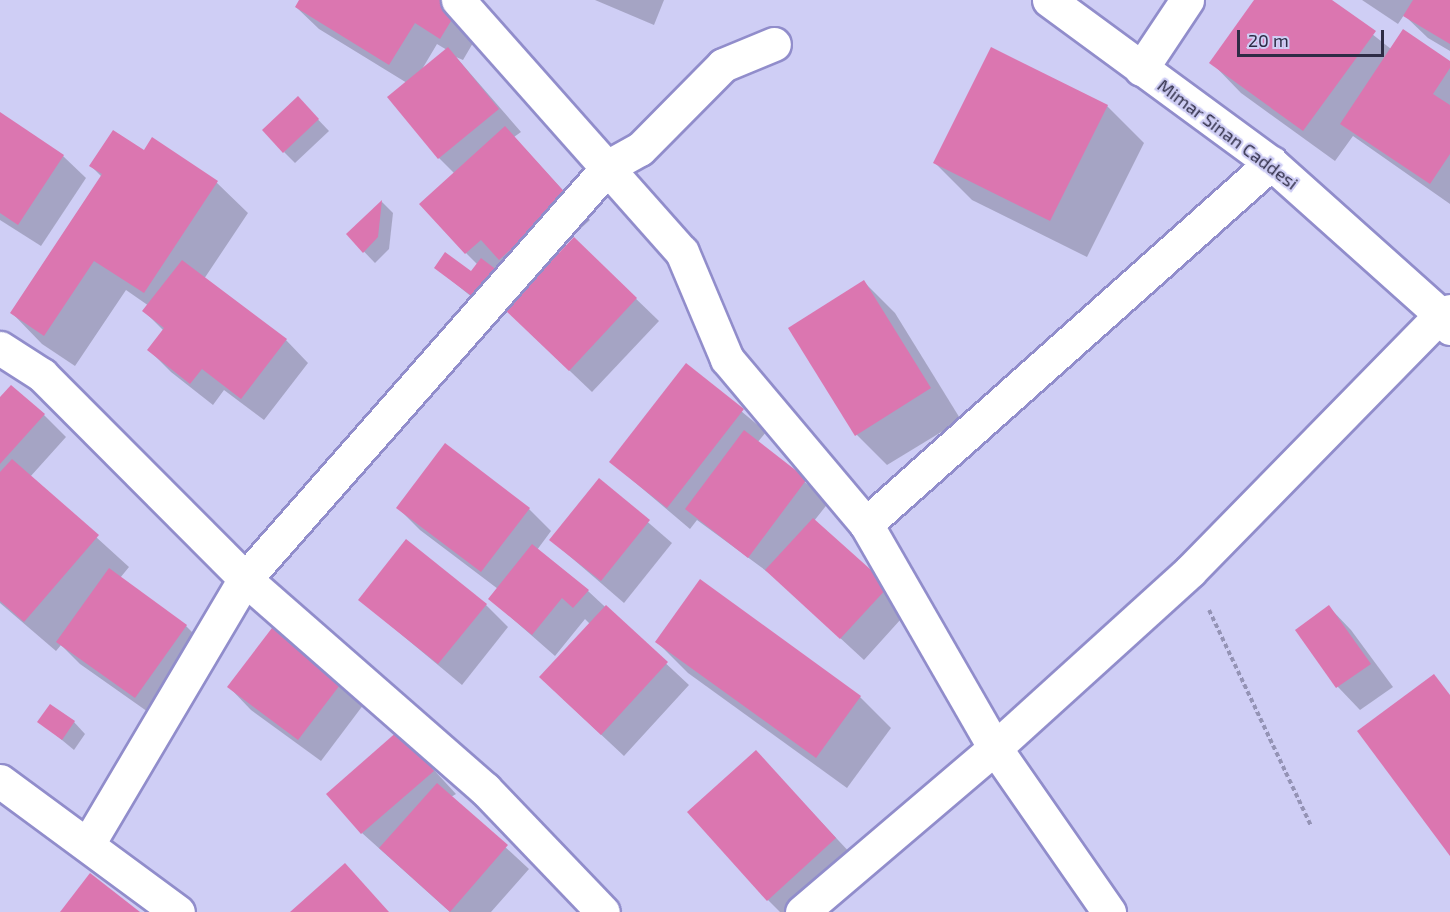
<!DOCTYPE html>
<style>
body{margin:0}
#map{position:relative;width:1450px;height:912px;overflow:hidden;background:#cfcef5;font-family:"Exo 2",sans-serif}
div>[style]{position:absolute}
.shadow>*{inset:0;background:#0003}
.building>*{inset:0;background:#db76b0}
.path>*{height:4px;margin-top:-2px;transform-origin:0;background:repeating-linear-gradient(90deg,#9493b5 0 4.5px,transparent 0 7.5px)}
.roads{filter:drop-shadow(2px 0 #918dcb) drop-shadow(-2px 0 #918dcb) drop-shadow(0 2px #918dcb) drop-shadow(0 -2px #918dcb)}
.minor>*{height:33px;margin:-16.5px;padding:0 16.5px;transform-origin:16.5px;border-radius:16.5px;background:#fff}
span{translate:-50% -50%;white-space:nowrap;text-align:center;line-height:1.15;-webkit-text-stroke:4.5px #cfcef5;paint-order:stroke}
.street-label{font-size:18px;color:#2e2c46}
.scale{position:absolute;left:1237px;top:30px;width:147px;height:27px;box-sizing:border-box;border:3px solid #2e2c46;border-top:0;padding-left:8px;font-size:18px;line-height:21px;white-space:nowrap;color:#2e2c46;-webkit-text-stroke:4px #cfcef5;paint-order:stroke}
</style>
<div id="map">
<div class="shadow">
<i style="clip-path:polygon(evenodd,300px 0,443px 0,480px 31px,463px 60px,456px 57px,521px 132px,514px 137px,590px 220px,523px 281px,503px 262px,494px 270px,493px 314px,436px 268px,471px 274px,478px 265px,466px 253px,455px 174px,439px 158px,407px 83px,319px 29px,296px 7px,300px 0,437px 44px,447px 50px,421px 71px,437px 44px)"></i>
<i style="clip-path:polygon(595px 0,664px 0,654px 25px)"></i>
<i style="clip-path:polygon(1256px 0,1329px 0,1391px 49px,1450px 63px,1450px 204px,1353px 136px,1335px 161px,1241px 93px,1211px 62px)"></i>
<i style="clip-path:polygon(1362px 0,1450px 0,1450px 51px,1428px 38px,1404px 15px,1398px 24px)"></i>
<i style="clip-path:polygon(1107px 106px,1144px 143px,1087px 257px,972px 200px,935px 163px)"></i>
<i style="clip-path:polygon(309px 110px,329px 131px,295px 163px,284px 152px)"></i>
<i style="clip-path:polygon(0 114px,63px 156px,86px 178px,41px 246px,0 220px)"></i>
<i style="clip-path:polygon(153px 139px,217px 183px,248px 213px,204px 279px,286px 340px,308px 363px,264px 420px,224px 390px,213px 405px,171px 372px,149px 350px,164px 331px,144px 311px,149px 306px,126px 290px,75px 366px,42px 344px,12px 313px,102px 177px,91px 166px,144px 152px)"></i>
<i style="clip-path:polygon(382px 202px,393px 213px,389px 249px,375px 263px,348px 235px)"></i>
<i style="clip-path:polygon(574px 239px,659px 321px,592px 392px,529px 332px)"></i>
<i style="clip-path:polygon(864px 282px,895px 313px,961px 420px,887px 465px,857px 435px)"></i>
<i style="clip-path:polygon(686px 365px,766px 432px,757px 443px,829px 502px,814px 521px,910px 609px,864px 660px,773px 576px,697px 520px,690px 529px,611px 462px)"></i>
<i style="clip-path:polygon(0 400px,44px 415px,66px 437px,30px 477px,129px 567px,120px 578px,186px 626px,208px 648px,158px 719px,80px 664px,61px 645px,56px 651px,0 603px)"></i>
<i style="clip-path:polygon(599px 480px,672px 543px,624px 603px,551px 540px)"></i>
<i style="clip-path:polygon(398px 508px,529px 509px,551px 531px,537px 550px,588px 591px,689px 685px,624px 756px,563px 699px,590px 624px,585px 619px,555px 656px,490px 599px,498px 589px,420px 530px)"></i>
<i style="clip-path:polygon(360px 600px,486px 605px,508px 627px,462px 685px)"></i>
<i style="clip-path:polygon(1329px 607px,1351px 630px,1393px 687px,1360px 710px,1338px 687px,1297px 630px)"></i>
<i style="clip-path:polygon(275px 626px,367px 700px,321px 761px,251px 710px,229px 687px)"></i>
<i style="clip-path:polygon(657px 642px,860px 697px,891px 728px,847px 788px,688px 673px)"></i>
<i style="clip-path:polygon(39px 721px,74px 722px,85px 734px,74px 750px)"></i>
<i style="clip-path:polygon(399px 732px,456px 794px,451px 797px,529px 869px,491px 912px,450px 912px,362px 833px)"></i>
<i style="clip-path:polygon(756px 752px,866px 870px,819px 912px,780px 912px,768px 900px)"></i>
</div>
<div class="building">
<i style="clip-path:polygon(299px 0,446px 0,459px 8px,440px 39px,415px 23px,389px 65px,295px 7px)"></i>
<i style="clip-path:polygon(1254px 0,1332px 0,1376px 31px,1303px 131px,1209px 63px)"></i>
<i style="clip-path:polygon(1413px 0,1450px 0,1450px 44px,1403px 16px)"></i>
<i style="clip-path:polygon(1403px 29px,1450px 61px,1450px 68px,1433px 94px,1450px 105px,1450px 154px,1430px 184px,1340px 124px)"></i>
<i style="clip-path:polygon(448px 47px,499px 109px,438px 159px,387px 97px)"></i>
<i style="clip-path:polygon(991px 47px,1108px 105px,1050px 221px,933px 163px)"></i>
<i style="clip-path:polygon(298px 96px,319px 119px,283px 153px,262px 130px)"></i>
<i style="clip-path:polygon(0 112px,64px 155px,18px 225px,0 213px)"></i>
<i style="clip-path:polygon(505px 126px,569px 197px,499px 260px,481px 240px,465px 254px,419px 204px)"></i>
<i style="clip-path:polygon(113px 130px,144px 150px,152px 137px,218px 181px,144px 293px,94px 261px,44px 336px,10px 313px,102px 174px,89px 166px)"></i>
<i style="clip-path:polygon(382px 200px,378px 237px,363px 253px,346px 234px)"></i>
<i style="clip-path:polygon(574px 237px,637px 298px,569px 371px,505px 310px)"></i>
<i style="clip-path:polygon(445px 252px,471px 271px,481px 258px,502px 274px,481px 303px,434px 268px)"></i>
<i style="clip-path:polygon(182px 260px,287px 339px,241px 399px,202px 369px,190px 384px,147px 350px,164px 328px,142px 311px)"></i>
<i style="clip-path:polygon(864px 280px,931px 388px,855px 436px,788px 328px)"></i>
<i style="clip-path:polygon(686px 363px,744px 409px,667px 508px,609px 462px)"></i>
<i style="clip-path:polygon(11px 385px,45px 414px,0 464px,0 397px)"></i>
<i style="clip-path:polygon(744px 430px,807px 479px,748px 558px,685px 509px)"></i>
<i style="clip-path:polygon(445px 443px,530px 508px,481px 572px,396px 508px)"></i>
<i style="clip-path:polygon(12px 459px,99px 535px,24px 622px,0 601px,0 472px)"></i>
<i style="clip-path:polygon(599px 478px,650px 520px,601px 581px,549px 540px)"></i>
<i style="clip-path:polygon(813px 518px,889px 586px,840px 639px,765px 570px)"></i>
<i style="clip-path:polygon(406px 539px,487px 604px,438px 664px,358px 600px)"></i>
<i style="clip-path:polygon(532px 544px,589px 590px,573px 608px,562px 598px,532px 635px,488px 599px)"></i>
<i style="clip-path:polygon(109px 568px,187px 625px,135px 698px,56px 642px)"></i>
<i style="clip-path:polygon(700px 579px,861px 696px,816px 758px,655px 642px)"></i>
<i style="clip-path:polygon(606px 605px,668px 662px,601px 735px,539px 677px)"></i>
<i style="clip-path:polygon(1329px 605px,1371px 664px,1336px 688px,1295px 630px)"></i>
<i style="clip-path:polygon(275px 624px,346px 677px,298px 740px,227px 687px)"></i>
<i style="clip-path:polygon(1434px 674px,1450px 695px,1450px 856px,1357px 731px)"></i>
<i style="clip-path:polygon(50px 704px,75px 721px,62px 740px,37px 722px)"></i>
<i style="clip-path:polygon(399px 730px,434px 771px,361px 834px,326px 794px)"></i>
<i style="clip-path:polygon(756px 750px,836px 838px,767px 901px,687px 812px)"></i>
<i style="clip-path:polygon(437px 783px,508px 845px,450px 912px,379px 848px)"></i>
<i style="clip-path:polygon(345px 863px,389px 912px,290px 912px)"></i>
<i style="clip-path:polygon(90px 873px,140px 912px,60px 912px)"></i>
</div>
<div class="path">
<i style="left:1209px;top:610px;width:239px;rotate:64.7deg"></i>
</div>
<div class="roads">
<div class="minor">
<i style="left:458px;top:0;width:337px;rotate:48.4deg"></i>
<i style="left:682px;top:252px;width:116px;rotate:67.2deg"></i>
<i style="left:727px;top:359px;width:216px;rotate:49.9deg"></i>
<i style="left:866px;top:524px;width:258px;rotate:60.1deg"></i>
<i style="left:995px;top:748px;width:200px;rotate:55.2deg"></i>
<i style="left:1049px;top:0;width:275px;rotate:36.3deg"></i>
<i style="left:1271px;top:163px;width:228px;rotate:41.8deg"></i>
<i style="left:1441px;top:315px;width:16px;rotate:55deg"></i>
<i style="left:1141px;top:69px;width:83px;rotate:-56.3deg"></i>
<i style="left:0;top:348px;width:50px;rotate:32.7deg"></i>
<i style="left:42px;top:375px;width:288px;rotate:45.1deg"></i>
<i style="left:245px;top:579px;width:319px;rotate:41.2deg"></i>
<i style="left:485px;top:789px;width:170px;rotate:46.2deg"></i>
<i style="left:866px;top:524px;width:543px;rotate:-41.71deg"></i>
<i style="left:0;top:781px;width:221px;rotate:36.4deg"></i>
<i style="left:88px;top:844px;width:308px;rotate:-59.4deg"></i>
<i style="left:245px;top:579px;width:551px;rotate:-48.61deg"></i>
<i style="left:609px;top:166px;width:35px;rotate:-29deg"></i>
<i style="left:640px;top:149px;width:118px;rotate:-45.3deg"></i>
<i style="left:723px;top:65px;width:55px;rotate:-22.4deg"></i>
<i style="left:802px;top:912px;width:253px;rotate:-40.4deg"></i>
<i style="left:995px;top:748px;width:263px;rotate:-42.2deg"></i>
<i style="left:1190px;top:571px;width:359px;rotate:-45.6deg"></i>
<i style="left:1441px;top:315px;width:10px;rotate:-24deg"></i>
</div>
</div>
<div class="street-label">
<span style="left:1228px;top:134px;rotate:37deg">Mimar Sinan Caddesi</span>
</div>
<div class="scale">20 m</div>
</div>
